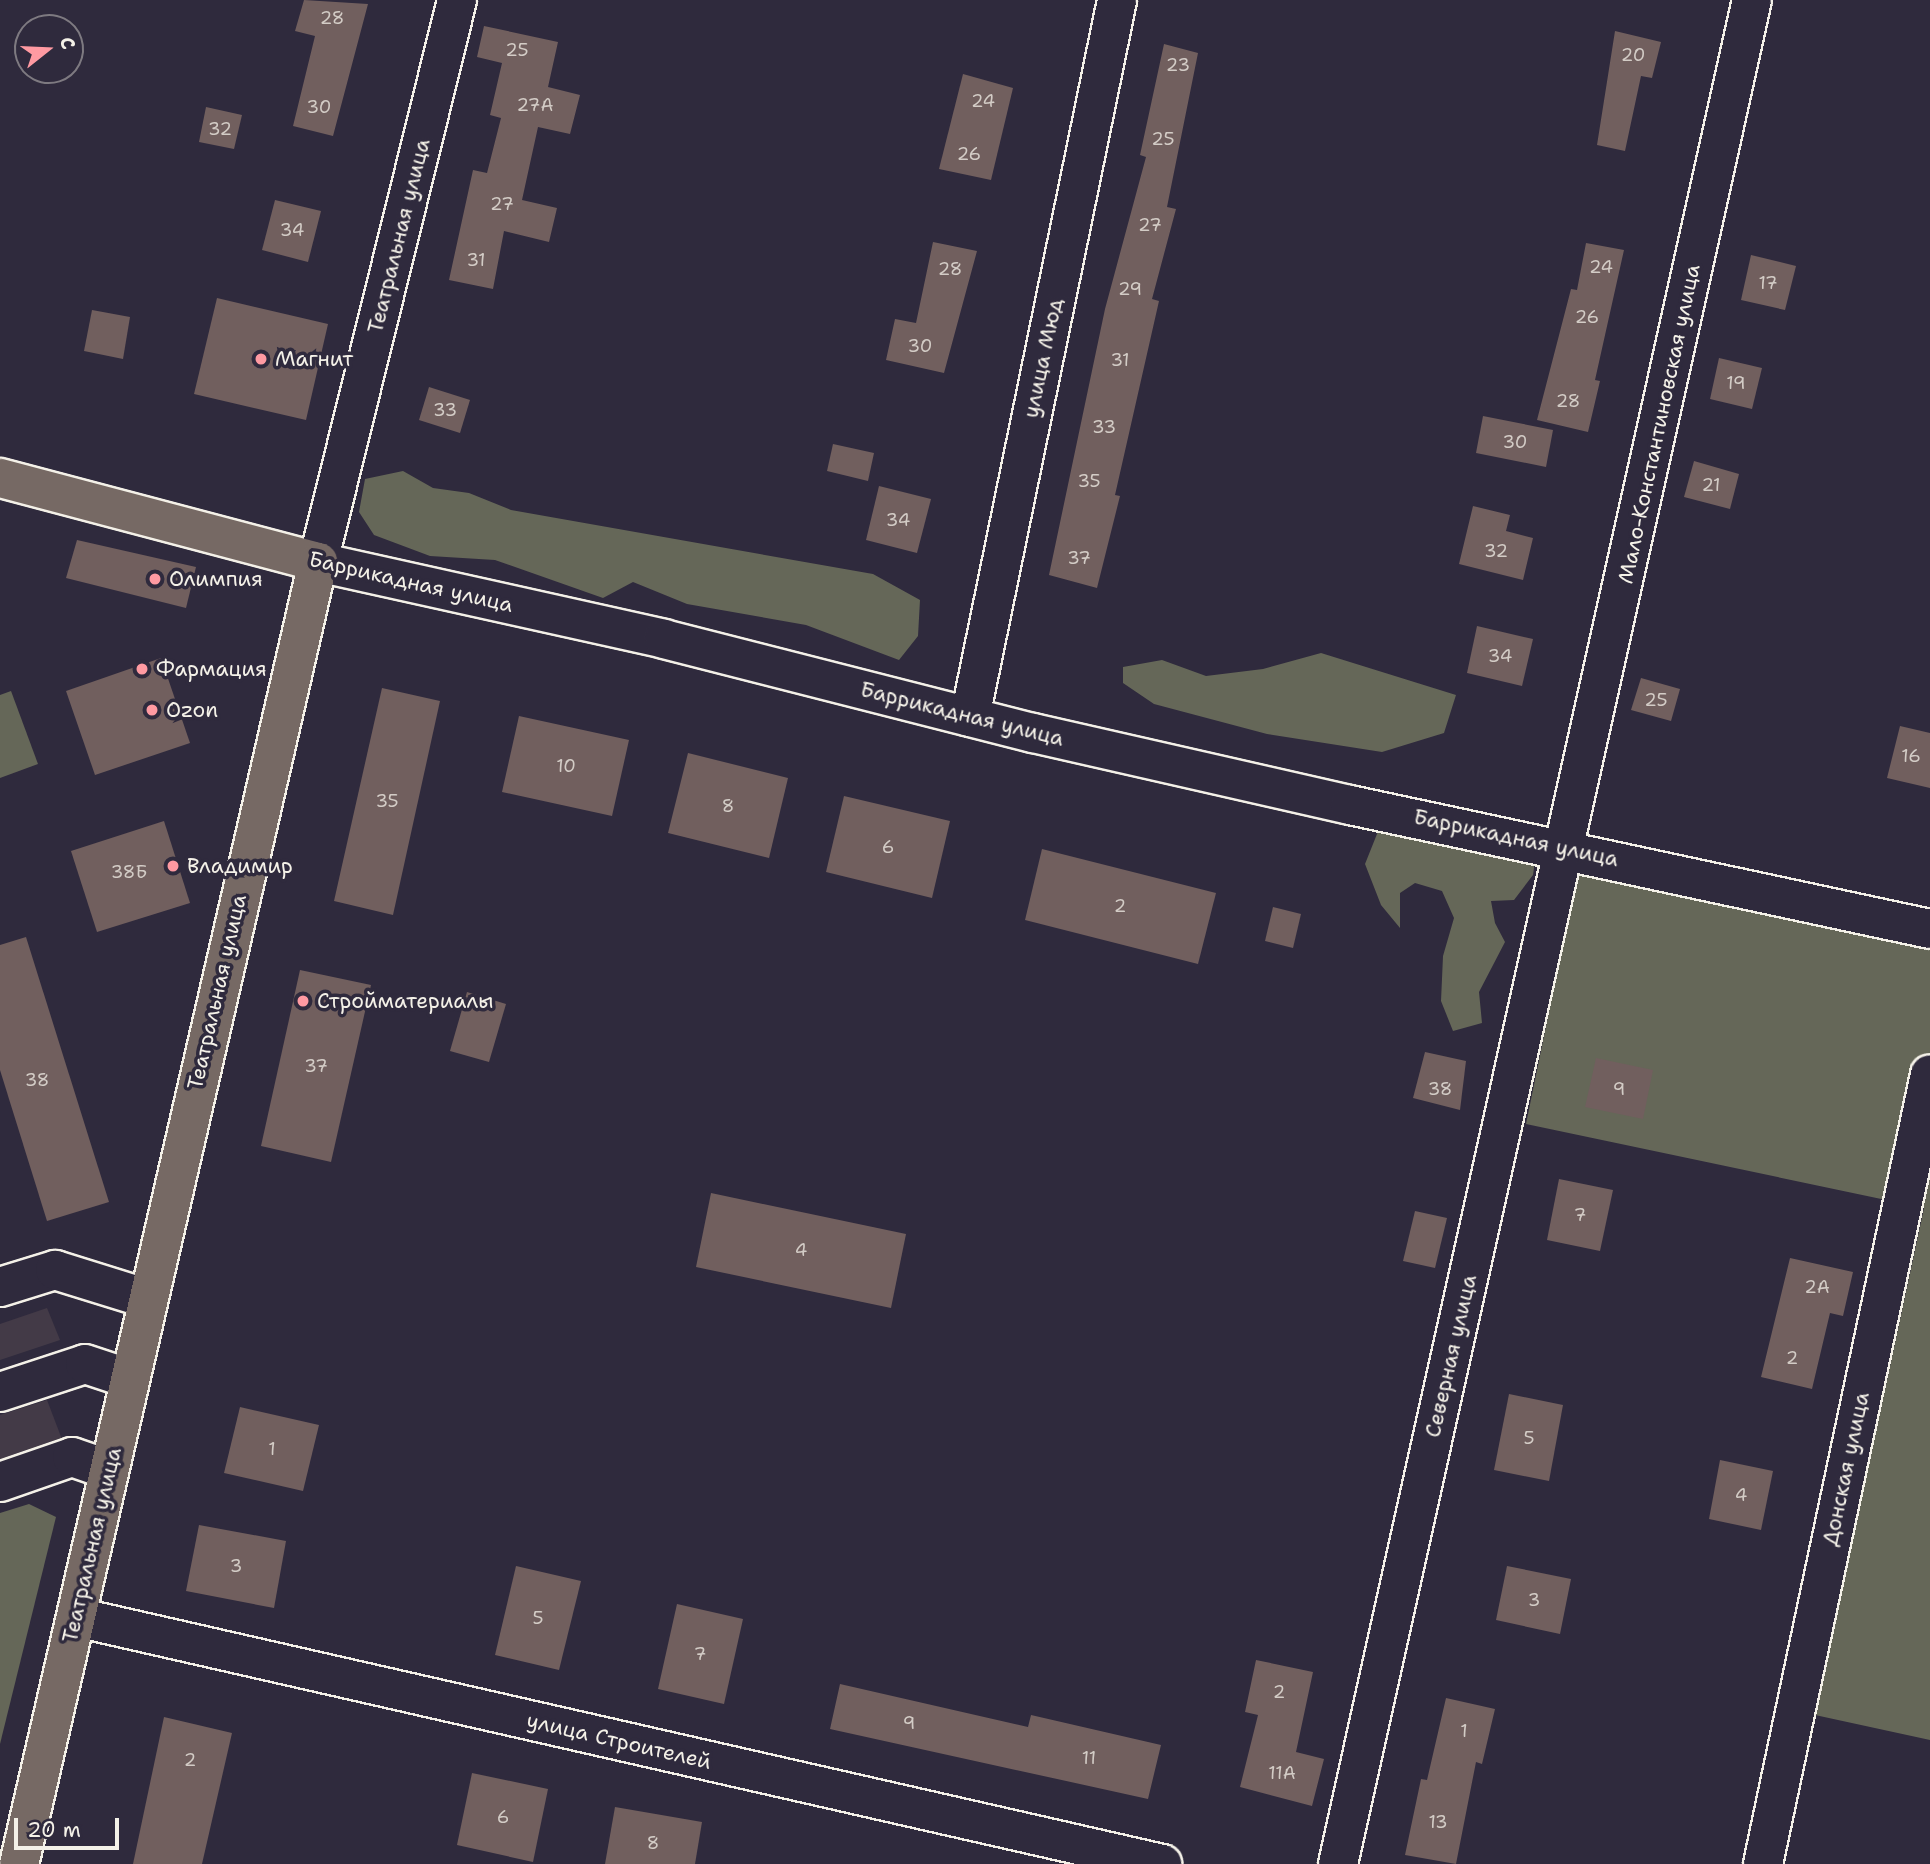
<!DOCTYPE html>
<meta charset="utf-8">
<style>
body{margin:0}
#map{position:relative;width:1930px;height:1864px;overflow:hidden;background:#2f2a3d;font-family:"Shantell Sans",sans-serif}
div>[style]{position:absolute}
.built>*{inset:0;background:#433a47}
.green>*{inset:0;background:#656758}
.building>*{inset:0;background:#715f5e}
.roads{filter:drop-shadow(2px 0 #f4f1e8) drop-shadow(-2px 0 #f4f1e8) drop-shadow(0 2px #f4f1e8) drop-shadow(0 -2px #f4f1e8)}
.minor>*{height:38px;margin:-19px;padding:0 19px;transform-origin:19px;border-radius:19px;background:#2f2a3d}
.major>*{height:38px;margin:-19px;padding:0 19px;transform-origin:19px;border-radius:19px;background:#766964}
.dots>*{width:19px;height:19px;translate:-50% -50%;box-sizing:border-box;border:4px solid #2f2a3d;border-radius:50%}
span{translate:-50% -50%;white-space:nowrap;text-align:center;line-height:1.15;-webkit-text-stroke:7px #2f2a3d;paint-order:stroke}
.number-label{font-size:18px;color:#d3ccc6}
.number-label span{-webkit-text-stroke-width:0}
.street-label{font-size:21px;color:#f4f1e8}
.poi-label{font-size:21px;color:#f4f1e8}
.left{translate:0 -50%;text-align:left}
.north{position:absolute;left:14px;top:14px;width:70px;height:70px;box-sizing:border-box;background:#2f2a3d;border:2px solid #7e7a81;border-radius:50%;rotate:72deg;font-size:19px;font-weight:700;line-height:28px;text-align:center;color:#f4f1e8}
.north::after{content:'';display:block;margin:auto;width:24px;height:32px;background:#ff9aa2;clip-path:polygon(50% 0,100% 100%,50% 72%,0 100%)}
.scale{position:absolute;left:14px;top:1818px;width:105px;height:32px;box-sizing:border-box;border:4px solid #f4f1e8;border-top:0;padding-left:9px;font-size:21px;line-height:24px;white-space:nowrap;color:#f4f1e8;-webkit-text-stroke:5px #2f2a3d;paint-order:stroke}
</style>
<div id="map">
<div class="built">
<i style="clip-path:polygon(47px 1308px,60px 1340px,0 1360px,0 1324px)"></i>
<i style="clip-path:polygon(47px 1400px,63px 1442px,0 1463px,0 1415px)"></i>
</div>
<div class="green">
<i style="clip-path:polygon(403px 471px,433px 488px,469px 493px,511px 510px,873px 574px,920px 600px,918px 636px,899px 660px,806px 625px,687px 604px,633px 582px,603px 598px,495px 560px,430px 556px,374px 535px,359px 512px,365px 479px)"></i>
<i style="clip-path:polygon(1321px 653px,1456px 695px,1444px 733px,1382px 752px,1267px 734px,1154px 704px,1123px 683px,1123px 667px,1162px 660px,1206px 676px,1263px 669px)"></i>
<i style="clip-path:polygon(11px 691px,38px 764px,0 778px,0 695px)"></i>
<i style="clip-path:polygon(1381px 824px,1536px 853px,1533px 875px,1514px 900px,1491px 901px,1495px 923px,1505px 942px,1479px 992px,1482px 1023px,1453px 1031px,1441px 1001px,1443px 956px,1454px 918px,1442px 891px,1415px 883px,1400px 893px,1400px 928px,1381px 905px,1365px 864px)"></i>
<i style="clip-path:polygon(1579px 864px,1930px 945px,1930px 1740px,1815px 1715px,1924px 1208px,1526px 1124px)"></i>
<i style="clip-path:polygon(29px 1504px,56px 1517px,0 1744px,0 1513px)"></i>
</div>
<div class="building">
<i style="clip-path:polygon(304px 0,368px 4px,333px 136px,293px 126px,315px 36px,295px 31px)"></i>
<i style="clip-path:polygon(484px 26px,558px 42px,548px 87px,580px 95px,570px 134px,538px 127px,522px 200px,557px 208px,549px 242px,504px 231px,493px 289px,449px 280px,473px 170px,487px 173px,501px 118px,490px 115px,502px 63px,477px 57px)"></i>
<i style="clip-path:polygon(1615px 31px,1661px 42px,1652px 78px,1641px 76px,1625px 151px,1597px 145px)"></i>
<i style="clip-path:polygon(1164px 44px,1198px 53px,1167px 207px,1176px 209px,1152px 299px,1159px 301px,1115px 495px,1120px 496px,1097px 588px,1049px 575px,1105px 309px,1146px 157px,1140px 155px)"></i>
<i style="clip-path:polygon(963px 74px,1013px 88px,991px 180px,939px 169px)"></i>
<i style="clip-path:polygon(206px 107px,242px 115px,234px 149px,199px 142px)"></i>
<i style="clip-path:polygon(275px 200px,321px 211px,308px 262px,262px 250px)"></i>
<i style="clip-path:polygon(933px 242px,977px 251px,944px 373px,886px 360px,895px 319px,916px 323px)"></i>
<i style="clip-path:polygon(1586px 243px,1624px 250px,1595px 380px,1600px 381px,1588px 432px,1537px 420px,1571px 289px,1577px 290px)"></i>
<i style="clip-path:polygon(1751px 255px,1796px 266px,1785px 310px,1741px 300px)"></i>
<i style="clip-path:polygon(217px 298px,328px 324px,306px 420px,194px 394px)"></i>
<i style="clip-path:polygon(92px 310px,130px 317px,123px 359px,84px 351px)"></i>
<i style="clip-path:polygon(1719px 358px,1762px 368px,1752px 409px,1710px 399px)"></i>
<i style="clip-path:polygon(429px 387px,470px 400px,460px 433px,419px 420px)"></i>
<i style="clip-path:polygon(1483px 416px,1553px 430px,1546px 467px,1476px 453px)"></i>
<i style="clip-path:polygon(833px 444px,874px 453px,868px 481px,827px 471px)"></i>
<i style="clip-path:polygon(1694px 461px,1739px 474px,1730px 509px,1684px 497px)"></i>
<i style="clip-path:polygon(879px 486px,931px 499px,917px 553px,866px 540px)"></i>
<i style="clip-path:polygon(1473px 506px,1510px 515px,1506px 531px,1533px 538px,1523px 580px,1459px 564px)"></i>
<i style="clip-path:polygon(77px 540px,196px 567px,186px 608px,66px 578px)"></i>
<i style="clip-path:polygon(1477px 626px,1533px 639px,1522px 686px,1467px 673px)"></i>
<i style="clip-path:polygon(161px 658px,190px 743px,95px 775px,66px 691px)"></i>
<i style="clip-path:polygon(1641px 678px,1680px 689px,1671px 721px,1631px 710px)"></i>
<i style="clip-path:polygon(382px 688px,440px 701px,393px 915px,334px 901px)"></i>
<i style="clip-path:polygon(519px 716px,629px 740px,612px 816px,502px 792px)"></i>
<i style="clip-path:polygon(1900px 726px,1930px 733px,1930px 788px,1887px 778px)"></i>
<i style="clip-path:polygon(688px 753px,788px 778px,769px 858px,668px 833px)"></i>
<i style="clip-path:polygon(844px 796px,950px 821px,932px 898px,826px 872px)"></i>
<i style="clip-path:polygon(164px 821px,190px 903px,97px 932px,71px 851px)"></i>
<i style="clip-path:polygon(1042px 849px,1216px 893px,1198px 964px,1025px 920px)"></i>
<i style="clip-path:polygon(1273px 907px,1301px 914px,1293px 948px,1265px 941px)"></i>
<i style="clip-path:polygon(26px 937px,109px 1202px,47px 1221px,0 1070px,0 945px)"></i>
<i style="clip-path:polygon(300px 970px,371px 985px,331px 1162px,261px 1146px)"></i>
<i style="clip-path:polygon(467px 992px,506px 1004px,489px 1062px,450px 1051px)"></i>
<i style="clip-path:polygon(1425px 1052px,1466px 1061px,1460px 1110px,1413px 1098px)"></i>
<i style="clip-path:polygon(1596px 1058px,1653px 1070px,1643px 1119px,1585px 1107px)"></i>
<i style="clip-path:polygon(1559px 1179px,1613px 1190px,1600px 1251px,1547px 1240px)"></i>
<i style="clip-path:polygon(711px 1193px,906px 1234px,891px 1308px,696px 1267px)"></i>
<i style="clip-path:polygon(1415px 1211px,1447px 1218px,1435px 1268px,1403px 1261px)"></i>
<i style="clip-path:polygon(1790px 1258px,1853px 1272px,1843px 1316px,1830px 1313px,1812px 1389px,1761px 1377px)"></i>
<i style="clip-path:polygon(1509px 1394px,1563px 1405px,1549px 1481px,1494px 1470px)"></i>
<i style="clip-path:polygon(240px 1407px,319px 1425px,303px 1491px,224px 1473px)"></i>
<i style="clip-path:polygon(1720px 1460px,1773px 1471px,1761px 1530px,1709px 1519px)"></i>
<i style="clip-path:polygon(199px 1525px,286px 1541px,274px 1608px,186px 1591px)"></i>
<i style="clip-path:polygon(516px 1566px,581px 1581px,559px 1670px,495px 1655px)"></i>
<i style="clip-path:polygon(1507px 1566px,1571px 1579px,1560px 1634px,1496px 1620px)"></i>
<i style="clip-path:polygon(677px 1604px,743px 1619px,724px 1704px,658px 1689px)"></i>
<i style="clip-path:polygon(1256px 1660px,1313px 1672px,1296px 1752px,1324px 1759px,1312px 1806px,1240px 1787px,1258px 1715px,1245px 1712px)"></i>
<i style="clip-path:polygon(840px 1684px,1028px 1727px,1031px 1715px,1161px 1745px,1148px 1799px,830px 1729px)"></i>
<i style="clip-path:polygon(1446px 1698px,1495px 1709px,1482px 1764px,1476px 1762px,1456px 1864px,1405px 1855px,1421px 1779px,1427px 1780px)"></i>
<i style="clip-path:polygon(164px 1717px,232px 1733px,202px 1864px,133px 1864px)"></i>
<i style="clip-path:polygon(472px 1773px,548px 1789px,533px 1862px,457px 1845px)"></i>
<i style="clip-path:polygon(615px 1807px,702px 1822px,695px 1864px,605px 1864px)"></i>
</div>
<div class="roads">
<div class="minor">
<i style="left:457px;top:0;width:579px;rotate:103.89deg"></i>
<i style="left:318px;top:562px;width:354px;rotate:12.5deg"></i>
<i style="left:664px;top:639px;width:381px;rotate:14.3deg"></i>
<i style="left:1033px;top:733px;width:325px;rotate:12.8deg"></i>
<i style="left:1350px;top:805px;width:593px;rotate:12.07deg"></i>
<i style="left:970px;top:717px;width:732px;rotate:-78.41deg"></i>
<i style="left:0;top:1287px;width:58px;rotate:-17.2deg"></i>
<i style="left:55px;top:1270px;width:94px;rotate:17.3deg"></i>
<i style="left:0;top:1392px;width:89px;rotate:-18.2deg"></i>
<i style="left:85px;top:1364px;width:47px;rotate:18.4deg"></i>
<i style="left:0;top:1482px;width:76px;rotate:-19.1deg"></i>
<i style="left:72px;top:1457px;width:39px;rotate:19deg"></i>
<i style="left:76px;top:1617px;width:1114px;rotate:12.81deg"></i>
<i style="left:1338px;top:1864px;width:1909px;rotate:-77.48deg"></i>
<i style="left:1763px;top:1864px;width:807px;rotate:-78.06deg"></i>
</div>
<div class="major">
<i style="left:0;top:478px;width:329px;rotate:14.8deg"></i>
<i style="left:318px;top:562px;width:1336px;rotate:102.93deg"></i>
</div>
</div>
<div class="dots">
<i style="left:261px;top:359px;background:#ff9aa2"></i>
<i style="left:155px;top:579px;background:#ff9aa2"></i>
<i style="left:142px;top:669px;background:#ff9aa2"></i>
<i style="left:152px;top:710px;background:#ff9aa2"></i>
<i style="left:173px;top:866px;background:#ff9aa2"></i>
<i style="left:303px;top:1001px;background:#ff9aa2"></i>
</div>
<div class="number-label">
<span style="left:332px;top:18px">28</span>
<span style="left:517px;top:50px">25</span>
<span style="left:1633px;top:55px">20</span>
<span style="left:1178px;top:65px">23</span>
<span style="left:983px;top:101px">24</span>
<span style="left:535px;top:105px">27А</span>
<span style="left:319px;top:107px">30</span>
<span style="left:220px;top:129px">32</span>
<span style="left:1163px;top:139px">25</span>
<span style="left:969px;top:154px">26</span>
<span style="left:502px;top:204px">27</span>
<span style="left:1150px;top:225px">27</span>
<span style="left:292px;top:230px">34</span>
<span style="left:476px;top:260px">31</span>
<span style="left:1601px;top:267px">24</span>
<span style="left:950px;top:269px">28</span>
<span style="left:1768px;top:283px">17</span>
<span style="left:1130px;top:289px">29</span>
<span style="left:1587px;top:317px">26</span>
<span style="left:920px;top:346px">30</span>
<span style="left:1120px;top:360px">31</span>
<span style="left:1736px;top:383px">19</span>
<span style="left:1568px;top:401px">28</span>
<span style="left:445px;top:410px">33</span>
<span style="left:1104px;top:427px">33</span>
<span style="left:1515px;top:442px">30</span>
<span style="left:1089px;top:481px">35</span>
<span style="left:1711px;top:485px">21</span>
<span style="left:898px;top:520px">34</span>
<span style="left:1496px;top:551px">32</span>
<span style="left:1079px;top:558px">37</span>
<span style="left:1500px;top:656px">34</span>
<span style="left:1656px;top:700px">25</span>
<span style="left:1911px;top:756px">16</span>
<span style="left:566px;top:766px">10</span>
<span style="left:387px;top:801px">35</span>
<span style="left:728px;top:806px">8</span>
<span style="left:888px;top:847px">6</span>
<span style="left:129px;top:872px">38Б</span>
<span style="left:1120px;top:906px">2</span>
<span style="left:316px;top:1066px">37</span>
<span style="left:37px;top:1080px">38</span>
<span style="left:1440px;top:1089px">38</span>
<span style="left:1619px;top:1089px">9</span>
<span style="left:1580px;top:1215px">7</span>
<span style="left:801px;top:1250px">4</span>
<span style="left:1817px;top:1287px">2А</span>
<span style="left:1792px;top:1358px">2</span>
<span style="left:1529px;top:1438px">5</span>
<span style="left:272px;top:1449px">1</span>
<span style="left:1741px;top:1495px">4</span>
<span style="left:236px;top:1566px">3</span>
<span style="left:1534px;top:1600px">3</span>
<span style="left:538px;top:1618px">5</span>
<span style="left:700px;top:1654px">7</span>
<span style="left:1279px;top:1692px">2</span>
<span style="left:909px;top:1723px">9</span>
<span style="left:1464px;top:1731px">1</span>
<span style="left:1089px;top:1758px">11</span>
<span style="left:190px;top:1760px">2</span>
<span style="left:1282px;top:1773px">11А</span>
<span style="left:503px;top:1817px">6</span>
<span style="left:1438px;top:1822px">13</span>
<span style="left:653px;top:1843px">8</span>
</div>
<div class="street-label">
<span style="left:399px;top:236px;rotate:-76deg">Театральная улица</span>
<span style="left:1043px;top:358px;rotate:-78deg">улица Мюд</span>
<span style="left:1659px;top:424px;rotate:-78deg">Мало-Константиновская улица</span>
<span style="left:411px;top:582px;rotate:13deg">Баррикадная улица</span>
<span style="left:962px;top:714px;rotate:14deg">Баррикадная улица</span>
<span style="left:1516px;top:838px;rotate:12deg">Баррикадная улица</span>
<span style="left:217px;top:992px;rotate:-77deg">Театральная улица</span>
<span style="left:1451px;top:1356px;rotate:-77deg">Северная улица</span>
<span style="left:1846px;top:1469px;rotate:-78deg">Донская улица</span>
<span style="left:92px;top:1545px;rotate:-77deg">Театральная улица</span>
<span style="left:619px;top:1741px;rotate:13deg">улица Строителей</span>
</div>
<div class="poi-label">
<span class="left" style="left:275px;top:359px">Магнит</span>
<span class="left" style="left:169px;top:579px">Олимпия</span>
<span class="left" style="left:156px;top:669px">Фармация</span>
<span class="left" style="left:166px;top:710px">Ozon</span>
<span class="left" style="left:187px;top:866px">Владимир</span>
<span class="left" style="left:317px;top:1001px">Стройматериалы</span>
</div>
<div class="north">С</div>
<div class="scale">20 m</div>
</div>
